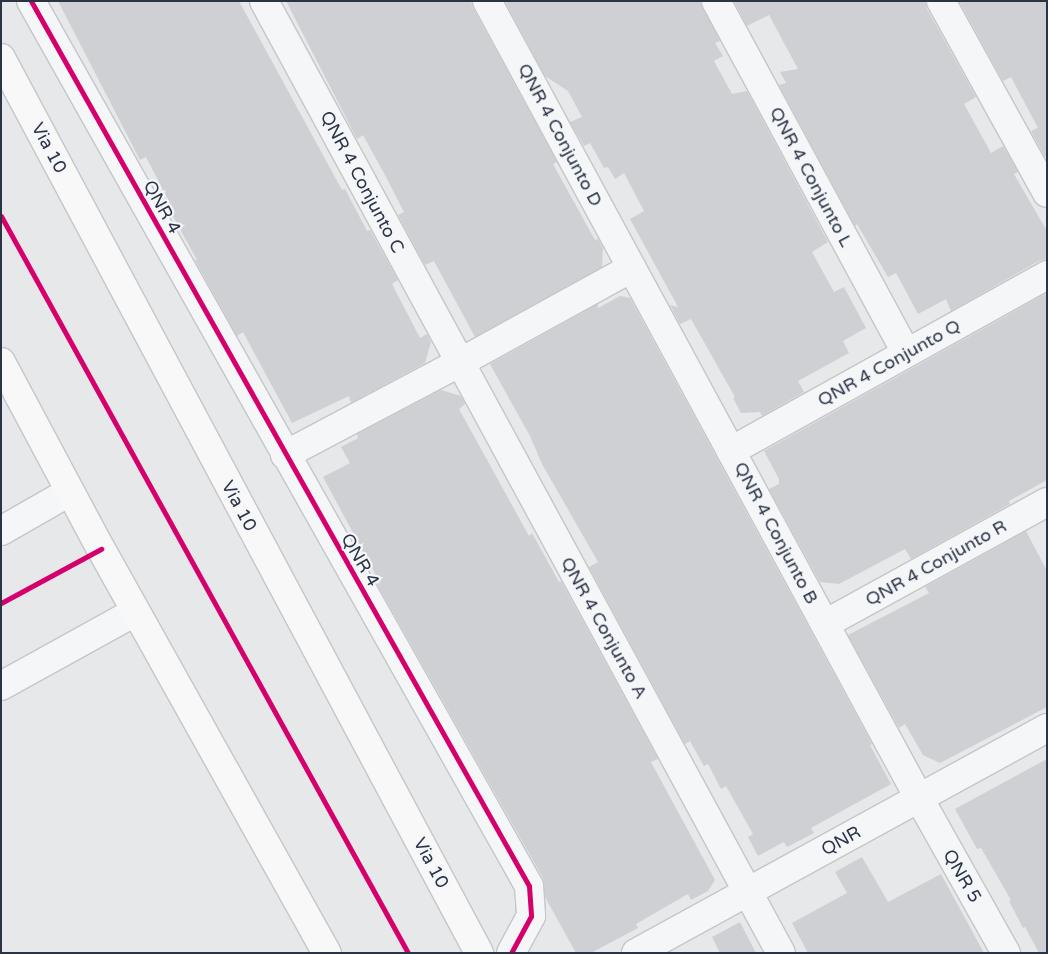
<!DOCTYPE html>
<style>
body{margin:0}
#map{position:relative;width:1048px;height:954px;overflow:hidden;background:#e6e8ea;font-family:"Varela Round",sans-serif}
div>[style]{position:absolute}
.building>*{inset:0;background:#ced0d3}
.roads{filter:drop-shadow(1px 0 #c4c6c8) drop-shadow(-1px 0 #c4c6c8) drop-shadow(0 1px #c4c6c8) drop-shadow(0 -1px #c4c6c8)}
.minor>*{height:28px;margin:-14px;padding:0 14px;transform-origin:14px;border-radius:14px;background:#f5f6f7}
.major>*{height:28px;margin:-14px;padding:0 14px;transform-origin:14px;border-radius:14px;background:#f8f8f8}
.cycleway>*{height:5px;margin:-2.5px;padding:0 2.5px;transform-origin:2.5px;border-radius:2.5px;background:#d6006c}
span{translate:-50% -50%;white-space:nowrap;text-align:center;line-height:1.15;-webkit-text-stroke:4.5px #f4f6f9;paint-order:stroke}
.street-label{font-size:18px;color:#2b3445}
.frame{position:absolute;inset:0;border:2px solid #2b3445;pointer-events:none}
</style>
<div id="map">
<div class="building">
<i style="clip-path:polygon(58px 1px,239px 1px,342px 190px,345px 189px,367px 231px,370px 230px,398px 280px,392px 284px,420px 338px,427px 334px,431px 342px,425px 363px,351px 403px,349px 396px,292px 423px,243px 332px,237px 336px,195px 260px,197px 260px,169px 209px,172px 207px,146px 157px,140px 160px)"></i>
<i style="clip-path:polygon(286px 1px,471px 1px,473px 8px,557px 162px,553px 164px,595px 240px,598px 239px,603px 248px,602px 267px,475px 337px,434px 261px,425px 265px,398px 215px,404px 212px,385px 175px,363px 135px,357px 139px)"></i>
<i style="clip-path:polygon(505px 1px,700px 1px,720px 41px,715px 43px,723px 56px,714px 61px,732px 94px,747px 91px,828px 242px,812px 252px,834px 292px,844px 287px,866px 328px,843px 341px,849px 353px,798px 381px,804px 392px,762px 416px,760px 412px,741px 413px,733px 398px,735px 397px,691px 319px,680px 324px,670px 305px,678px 307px,630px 219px,644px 211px,624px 173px,615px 179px,608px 167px,604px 168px,590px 143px,584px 146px,570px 122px,582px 117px,568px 91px,545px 76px)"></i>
<i style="clip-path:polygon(734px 1px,925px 1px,927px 9px,976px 97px,964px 104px,991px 153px,1003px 146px,1018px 172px,1014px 174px,1047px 231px,1047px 259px,1039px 261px,951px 311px,946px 299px,918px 314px,896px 273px,888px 277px,857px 224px,855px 226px,779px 85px,786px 83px,780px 72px,798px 69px,769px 15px,747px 26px)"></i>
<i style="clip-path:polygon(959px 1px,1047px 1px,1047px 156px,1045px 157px,1031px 131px,1038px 128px,1011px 77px,1003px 81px)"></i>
<i style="clip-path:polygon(1047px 293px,1047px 480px,1009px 501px,1010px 504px,911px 559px,905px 549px,839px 584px,820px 582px,769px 489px,779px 484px,779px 479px,764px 451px)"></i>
<i style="clip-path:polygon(620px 296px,630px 298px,872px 744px,870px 745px,891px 784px,811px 828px,814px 833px,787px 847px,784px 842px,758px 856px,748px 837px,753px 834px,726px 786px,721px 789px,708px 764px,704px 766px,690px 741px,685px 744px,589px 567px,598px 562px,542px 464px,530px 436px,490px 364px,598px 304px,598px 308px)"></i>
<i style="clip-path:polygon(441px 390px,461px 396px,465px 404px,459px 409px,529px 536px,532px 533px,559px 582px,561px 581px,658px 759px,651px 762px,715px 880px,708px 891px,691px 900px,688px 894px,636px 924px,638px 928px,591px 953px,576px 953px,545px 897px,543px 878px,377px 584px,380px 583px,323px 477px,350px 463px,341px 447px,358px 438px,357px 434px)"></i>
<i style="clip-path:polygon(1026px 531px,1047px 571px,1047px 707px,940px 763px,923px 755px,905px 724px,899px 728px,848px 635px,929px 593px,925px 587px)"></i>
<i style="clip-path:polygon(1047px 759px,1047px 953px,1039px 953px,1025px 927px,1023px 928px,1009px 901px,1011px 900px,981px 848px,977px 849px,955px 809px)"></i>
<i style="clip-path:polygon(862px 857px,888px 902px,941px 874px,984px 953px,808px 953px,792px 923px,847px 893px,835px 872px)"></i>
<i style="clip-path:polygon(740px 922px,756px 953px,720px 953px,712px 937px)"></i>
</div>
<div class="roads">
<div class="minor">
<i style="left:31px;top:1px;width:1015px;rotate:60.63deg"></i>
<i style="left:529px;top:886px;width:30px;rotate:86deg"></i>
<i style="left:531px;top:916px;width:42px;rotate:118.4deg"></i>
<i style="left:264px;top:1px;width:1083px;rotate:61.5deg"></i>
<i style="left:487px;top:1px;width:907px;rotate:61.54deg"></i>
<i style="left:919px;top:798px;width:178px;rotate:60.7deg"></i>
<i style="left:716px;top:1px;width:400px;rotate:61.6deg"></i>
<i style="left:941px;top:1px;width:219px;rotate:61.1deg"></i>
<i style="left:731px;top:451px;width:362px;rotate:-29.1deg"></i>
<i style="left:285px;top:455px;width:197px;rotate:-27.9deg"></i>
<i style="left:459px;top:363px;width:197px;rotate:-28.8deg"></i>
<i style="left:1px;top:531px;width:78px;rotate:-29.8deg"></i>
<i style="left:825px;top:624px;width:253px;rotate:-28.8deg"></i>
<i style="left:1px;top:686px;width:153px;rotate:-28.9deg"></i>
<i style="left:636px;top:953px;width:469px;rotate:-28.7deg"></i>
</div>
<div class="major">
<i style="left:1px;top:58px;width:1015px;rotate:61.89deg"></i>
<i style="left:1px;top:362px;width:212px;rotate:61.9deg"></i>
<i style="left:101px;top:549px;width:463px;rotate:60.8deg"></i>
</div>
</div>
<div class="cycleway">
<i style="left:31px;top:1px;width:1015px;rotate:60.63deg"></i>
<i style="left:529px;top:886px;width:30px;rotate:86deg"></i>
<i style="left:531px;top:916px;width:42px;rotate:118.4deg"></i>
<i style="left:1px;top:216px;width:842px;rotate:61.09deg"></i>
<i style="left:1px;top:603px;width:114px;rotate:-28.4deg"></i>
</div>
<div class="street-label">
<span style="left:560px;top:135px;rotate:62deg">QNR 4 Conjunto D</span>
<span style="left:49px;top:148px;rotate:62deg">Via 10</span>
<span style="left:811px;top:177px;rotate:62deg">QNR 4 Conjunto L</span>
<span style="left:362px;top:182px;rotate:62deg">QNR 4 Conjunto C</span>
<span style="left:162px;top:207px;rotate:61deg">QNR 4</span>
<span style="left:889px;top:363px;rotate:-29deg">QNR 4 Conjunto Q</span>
<span style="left:239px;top:506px;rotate:62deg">Via 10</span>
<span style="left:776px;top:533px;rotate:62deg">QNR 4 Conjunto B</span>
<span style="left:360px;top:560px;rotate:60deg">QNR 4</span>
<span style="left:936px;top:563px;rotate:-29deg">QNR 4 Conjunto R</span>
<span style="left:604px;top:628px;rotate:61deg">QNR 4 Conjunto A</span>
<span style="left:841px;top:841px;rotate:-29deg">QNR</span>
<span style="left:431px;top:863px;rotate:62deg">Via 10</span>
<span style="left:962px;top:876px;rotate:60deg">QNR 5</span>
</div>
<div class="frame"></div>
</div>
